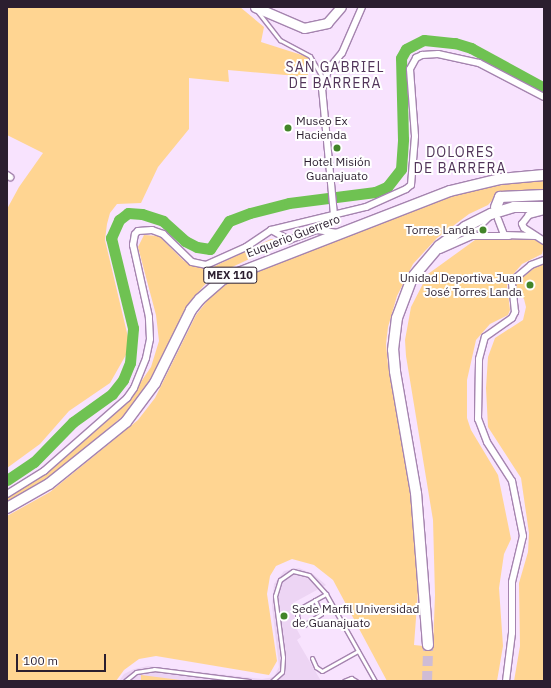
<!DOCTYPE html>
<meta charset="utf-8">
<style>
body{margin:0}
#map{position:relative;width:551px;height:688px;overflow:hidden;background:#f8e3fe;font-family:"IBM Plex Sans",sans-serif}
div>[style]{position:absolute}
.built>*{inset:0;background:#edd5f4}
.green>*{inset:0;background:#ffd592}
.river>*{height:11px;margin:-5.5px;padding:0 5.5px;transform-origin:5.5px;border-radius:5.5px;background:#6fc252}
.primary-tunnel>*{height:10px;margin-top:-5px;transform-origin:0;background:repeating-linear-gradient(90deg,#cfbcd5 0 10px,transparent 0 15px)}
.roads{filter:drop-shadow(1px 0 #a584af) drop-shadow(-1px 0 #a584af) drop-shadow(0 1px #a584af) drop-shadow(0 -1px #a584af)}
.service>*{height:3px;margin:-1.5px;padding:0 1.5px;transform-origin:1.5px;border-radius:1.5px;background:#fff}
.minor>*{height:6px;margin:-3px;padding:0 3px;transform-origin:3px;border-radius:3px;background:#fff}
.secondary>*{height:9px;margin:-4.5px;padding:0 4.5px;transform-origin:4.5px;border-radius:4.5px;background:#fff}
.primary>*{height:10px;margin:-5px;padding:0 5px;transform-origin:5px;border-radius:5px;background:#fff}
.dots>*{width:11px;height:11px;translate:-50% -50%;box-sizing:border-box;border:2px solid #fff;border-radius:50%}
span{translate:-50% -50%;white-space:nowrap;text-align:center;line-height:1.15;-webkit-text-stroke:4px #fff;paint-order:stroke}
.shield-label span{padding:1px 3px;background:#fff;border:1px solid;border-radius:3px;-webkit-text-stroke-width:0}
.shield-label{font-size:11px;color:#2b1e2f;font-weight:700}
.poi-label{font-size:12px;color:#2b1e2f}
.left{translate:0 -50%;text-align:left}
.right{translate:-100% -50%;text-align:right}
.street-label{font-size:12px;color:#2b1e2f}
.quarter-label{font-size:14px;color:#52355a;letter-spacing:1px}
.frame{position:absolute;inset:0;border:8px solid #2b1e2f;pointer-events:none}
.scale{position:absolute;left:16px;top:654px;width:90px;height:18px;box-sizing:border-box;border:2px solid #2b1e2f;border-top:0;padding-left:5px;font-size:12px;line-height:14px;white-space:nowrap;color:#2b1e2f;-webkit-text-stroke:3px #fff;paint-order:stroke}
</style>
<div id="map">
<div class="built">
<i style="clip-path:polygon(299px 568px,313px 574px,326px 585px,293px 603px,295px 626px,301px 637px,297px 640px,321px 681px,119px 681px,124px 674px,134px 669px,148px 666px,262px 679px,274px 677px,279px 667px,272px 606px,274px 584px,284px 571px)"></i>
</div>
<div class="green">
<i style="clip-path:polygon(7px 7px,240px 7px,264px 27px,261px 42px,308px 57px,308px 77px,228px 70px,229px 82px,189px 78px,189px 129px,158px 167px,141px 203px,117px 204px,110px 213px,107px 224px,105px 240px,128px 337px,127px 353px,110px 383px,69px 411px,40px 444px,7px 468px,7px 209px,19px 187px,43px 153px,7px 135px)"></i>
<i style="clip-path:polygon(526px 181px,544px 181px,544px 190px,499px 193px,488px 205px,469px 214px,437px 238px,413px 264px,397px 296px,388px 327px,386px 344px,388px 365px,410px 490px,419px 578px,414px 645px,433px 647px,435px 595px,433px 520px,406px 356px,405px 340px,411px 307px,428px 274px,475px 240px,533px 239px,544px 245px,542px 254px,522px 264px,510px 278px,507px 286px,510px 310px,508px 315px,490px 324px,476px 340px,467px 380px,467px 418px,471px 430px,498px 475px,511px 539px,504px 554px,499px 588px,503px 646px,497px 681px,387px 681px,333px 580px,314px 565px,292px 559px,276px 566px,270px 576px,267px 594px,277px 661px,269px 675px,156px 656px,139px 659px,124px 670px,116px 681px,7px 681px,7px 516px,50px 492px,138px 420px,155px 398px,196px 315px,214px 292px,235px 277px,467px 191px)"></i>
<i style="clip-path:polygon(144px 235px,159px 236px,184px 261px,209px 269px,271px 239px,286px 242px,219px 273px,208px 281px,188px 304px,153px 377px,131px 409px,60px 470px,7px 504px,7px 497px,58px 464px,126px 404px,151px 367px,159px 341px,156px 315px,138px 247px)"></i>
<i style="clip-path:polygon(544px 264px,544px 681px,514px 681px,520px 646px,519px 583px,528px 552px,529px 533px,521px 478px,488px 427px,486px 388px,488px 357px,495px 338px,523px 320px,526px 307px,524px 299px,515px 289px,517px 282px,538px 265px)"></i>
<i style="clip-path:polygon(141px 675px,188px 681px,141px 681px)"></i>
</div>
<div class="river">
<i style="left:7px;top:480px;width:32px;rotate:-34deg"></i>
<i style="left:34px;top:462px;width:56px;rotate:-45.7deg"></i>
<i style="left:73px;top:422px;width:48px;rotate:-35.7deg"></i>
<i style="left:112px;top:394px;width:18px;rotate:-52deg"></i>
<i style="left:123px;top:380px;width:18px;rotate:-68deg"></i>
<i style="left:130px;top:363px;width:35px;rotate:-85deg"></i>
<i style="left:133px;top:328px;width:93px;rotate:-103.7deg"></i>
<i style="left:111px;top:238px;width:20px;rotate:-66deg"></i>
<i style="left:119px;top:220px;width:11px;rotate:-38deg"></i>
<i style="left:128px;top:213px;width:14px;rotate:4deg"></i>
<i style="left:142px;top:214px;width:22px;rotate:18deg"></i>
<i style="left:163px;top:221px;width:30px;rotate:42deg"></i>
<i style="left:185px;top:241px;width:13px;rotate:27deg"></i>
<i style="left:197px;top:247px;width:13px;rotate:9deg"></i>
<i style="left:210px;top:249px;width:34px;rotate:-56deg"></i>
<i style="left:229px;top:221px;width:22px;rotate:-21deg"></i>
<i style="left:250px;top:213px;width:40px;rotate:-14.4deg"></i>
<i style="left:289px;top:203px;width:87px;rotate:-7.3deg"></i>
<i style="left:375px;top:192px;width:13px;rotate:-23deg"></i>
<i style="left:387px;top:187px;width:23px;rotate:-52deg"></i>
<i style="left:401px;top:169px;width:30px;rotate:-86deg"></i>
<i style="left:403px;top:139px;width:81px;rotate:-91.4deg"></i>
<i style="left:401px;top:58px;width:10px;rotate:-61deg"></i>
<i style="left:406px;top:49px;width:20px;rotate:-27deg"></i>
<i style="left:424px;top:40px;width:31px;rotate:6deg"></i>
<i style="left:455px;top:43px;width:17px;rotate:17deg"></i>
<i style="left:471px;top:48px;width:83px;rotate:28.7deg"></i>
</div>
<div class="primary-tunnel">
<i style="left:427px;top:681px;width:36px;rotate:-88deg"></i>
</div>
<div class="roads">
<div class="service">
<i style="left:258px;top:12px;width:36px;rotate:52deg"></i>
<i style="left:280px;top:40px;width:34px;rotate:28deg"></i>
<i style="left:310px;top:56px;width:28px;rotate:60deg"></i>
<i style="left:463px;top:233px;width:18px;rotate:-19deg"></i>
<i style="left:480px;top:227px;width:13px;rotate:-45deg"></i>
<i style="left:315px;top:600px;width:15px;rotate:67deg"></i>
<i style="left:321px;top:614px;width:20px;rotate:147deg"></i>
<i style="left:304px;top:625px;width:5px;rotate:-169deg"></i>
<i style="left:299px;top:624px;width:9px;rotate:-103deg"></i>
<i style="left:297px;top:615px;width:6px;rotate:-72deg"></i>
<i style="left:299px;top:609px;width:18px;rotate:-29deg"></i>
<i style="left:315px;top:600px;width:13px;rotate:-29deg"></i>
<i style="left:312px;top:658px;width:10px;rotate:66deg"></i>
<i style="left:316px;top:667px;width:7px;rotate:34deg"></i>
<i style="left:322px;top:671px;width:41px;rotate:-29.1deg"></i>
<i style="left:125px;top:681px;width:14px;rotate:-39deg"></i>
<i style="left:136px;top:672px;width:18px;rotate:-9deg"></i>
<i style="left:154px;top:669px;width:96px;rotate:7.2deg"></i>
<i style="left:272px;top:681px;width:13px;rotate:-42deg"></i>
<i style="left:282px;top:672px;width:15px;rotate:-86deg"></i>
<i style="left:283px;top:657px;width:62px;rotate:-97.5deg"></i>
<i style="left:275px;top:596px;width:17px;rotate:-73deg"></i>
<i style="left:280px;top:580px;width:16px;rotate:-35deg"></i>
<i style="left:293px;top:571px;width:16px;rotate:14deg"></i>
<i style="left:309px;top:575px;width:25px;rotate:48deg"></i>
<i style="left:326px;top:594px;width:100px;rotate:60.6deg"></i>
<i style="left:344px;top:681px;width:8px;rotate:-23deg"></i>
<i style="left:351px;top:678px;width:6px;rotate:31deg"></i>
</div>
<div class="minor">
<i style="left:7px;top:175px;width:4px;rotate:34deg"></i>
<i style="left:544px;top:211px;width:16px;rotate:165deg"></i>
<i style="left:529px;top:215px;width:11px;rotate:128deg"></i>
<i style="left:522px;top:224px;width:4px;rotate:63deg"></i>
<i style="left:524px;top:228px;width:24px;rotate:33deg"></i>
<i style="left:334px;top:215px;width:127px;rotate:-95.4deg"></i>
<i style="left:322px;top:89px;width:20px;rotate:-72deg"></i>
<i style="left:328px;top:70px;width:22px;rotate:-51deg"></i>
<i style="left:342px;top:53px;width:50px;rotate:-66.5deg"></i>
<i style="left:498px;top:219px;width:17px;rotate:69deg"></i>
<i style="left:504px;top:235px;width:31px;rotate:2deg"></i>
<i style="left:271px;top:230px;width:21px;rotate:29deg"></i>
<i style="left:289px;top:240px;width:30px;rotate:-20deg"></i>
<i style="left:317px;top:230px;width:21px;rotate:8deg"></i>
<i style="left:440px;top:250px;width:34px;rotate:-24deg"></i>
<i style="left:471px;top:236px;width:38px"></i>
<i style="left:7px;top:494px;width:44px;rotate:-31.9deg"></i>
<i style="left:44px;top:471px;width:111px;rotate:-41.3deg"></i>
<i style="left:127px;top:398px;width:12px;rotate:-55deg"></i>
<i style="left:134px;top:388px;width:32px;rotate:-68deg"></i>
<i style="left:146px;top:358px;width:19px;rotate:-78deg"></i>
<i style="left:150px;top:339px;width:22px;rotate:-93deg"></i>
<i style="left:149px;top:317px;width:74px;rotate:-102.5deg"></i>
<i style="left:133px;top:245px;width:11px;rotate:-80deg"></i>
<i style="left:135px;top:234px;width:4px;rotate:-45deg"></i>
<i style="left:138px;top:231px;width:14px;rotate:-4deg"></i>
<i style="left:152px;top:230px;width:12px;rotate:20deg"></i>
<i style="left:163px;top:234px;width:40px;rotate:44deg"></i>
<i style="left:192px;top:262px;width:14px;rotate:12deg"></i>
<i style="left:206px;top:265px;width:44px;rotate:-24.2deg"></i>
<i style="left:246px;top:247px;width:30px;rotate:-34deg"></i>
<i style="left:271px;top:230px;width:98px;rotate:-13.6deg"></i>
<i style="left:366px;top:207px;width:44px;rotate:-24.2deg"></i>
<i style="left:406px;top:189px;width:6px;rotate:-39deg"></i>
<i style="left:411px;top:185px;width:49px;rotate:-85.3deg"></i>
<i style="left:415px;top:136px;width:67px;rotate:-94.3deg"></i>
<i style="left:410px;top:69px;width:13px;rotate:-61deg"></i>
<i style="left:416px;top:58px;width:7px;rotate:-27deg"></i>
<i style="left:422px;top:55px;width:16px;rotate:-4deg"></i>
<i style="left:438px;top:54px;width:42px;rotate:12.4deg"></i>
<i style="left:479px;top:63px;width:73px;rotate:27.6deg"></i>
<i style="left:506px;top:681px;width:48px;rotate:-82.9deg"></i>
<i style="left:512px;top:633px;width:51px;rotate:-90deg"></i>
<i style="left:512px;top:582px;width:47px;rotate:-76.6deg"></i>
<i style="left:523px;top:536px;width:56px;rotate:-101.3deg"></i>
<i style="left:512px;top:481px;width:46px;rotate:-122.7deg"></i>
<i style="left:487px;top:442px;width:25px;rotate:-111deg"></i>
<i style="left:478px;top:419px;width:60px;rotate:-89deg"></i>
<i style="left:479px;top:359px;width:23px;rotate:-75deg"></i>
<i style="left:485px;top:337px;width:33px;rotate:-35deg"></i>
<i style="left:512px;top:318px;width:7px;rotate:-63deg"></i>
<i style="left:515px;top:312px;width:31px;rotate:-96deg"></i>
<i style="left:512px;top:281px;width:25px;rotate:-40deg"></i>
<i style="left:531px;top:265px;width:14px;rotate:-21deg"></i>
</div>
<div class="secondary">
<i style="left:255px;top:7px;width:53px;rotate:23.2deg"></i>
<i style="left:304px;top:28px;width:24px;rotate:-12deg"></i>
<i style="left:327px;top:23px;width:21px;rotate:-49deg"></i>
</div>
<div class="primary">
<i style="left:496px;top:207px;width:11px;rotate:-68deg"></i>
<i style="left:500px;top:197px;width:44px;rotate:-2.6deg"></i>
<i style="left:7px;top:508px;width:48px;rotate:-29.7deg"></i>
<i style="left:49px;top:484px;width:99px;rotate:-38.8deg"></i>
<i style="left:126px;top:422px;width:49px;rotate:-53.4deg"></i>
<i style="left:155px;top:383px;width:81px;rotate:-63.7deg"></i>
<i style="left:191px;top:310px;width:14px;rotate:-51deg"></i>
<i style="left:200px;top:299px;width:30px;rotate:-41deg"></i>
<i style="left:223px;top:279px;width:243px;rotate:-21.2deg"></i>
<i style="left:450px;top:191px;width:51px;rotate:-13.5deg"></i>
<i style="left:500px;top:179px;width:44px;rotate:-5.2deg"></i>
<i style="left:428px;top:645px;width:152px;rotate:-94.5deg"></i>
<i style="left:416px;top:493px;width:124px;rotate:-99.8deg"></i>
<i style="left:395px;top:371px;width:21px;rotate:-95deg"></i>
<i style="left:393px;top:350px;width:32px;rotate:-83deg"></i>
<i style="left:397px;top:318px;width:43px;rotate:-69.4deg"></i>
<i style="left:412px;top:278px;width:42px;rotate:-49.8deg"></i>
<i style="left:439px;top:246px;width:32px;rotate:-36deg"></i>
<i style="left:465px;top:227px;width:29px;rotate:-27deg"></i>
<i style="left:491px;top:214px;width:24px;rotate:-17deg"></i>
<i style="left:514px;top:207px;width:30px"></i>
</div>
</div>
<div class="dots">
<i style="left:288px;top:128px;background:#428529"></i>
<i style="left:337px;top:148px;background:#428529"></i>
<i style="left:483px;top:230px;background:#428529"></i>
<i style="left:530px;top:285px;background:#428529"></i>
<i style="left:284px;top:616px;background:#428529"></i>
</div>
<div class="shield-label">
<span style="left:230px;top:275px">MEX 110</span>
</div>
<div class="poi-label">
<span class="left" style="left:296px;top:128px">Museo Ex<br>Hacienda</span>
<span style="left:337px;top:169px">Hotel Misión<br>Guanajuato</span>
<span class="right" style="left:475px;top:230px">Torres Landa</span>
<span class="right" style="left:522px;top:285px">Unidad Deportiva Juan<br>José Torres Landa</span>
<span class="left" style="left:292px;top:616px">Sede Marfil Universidad<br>de Guanajuato</span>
</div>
<div class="street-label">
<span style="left:293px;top:236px;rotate:-21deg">Euquerio Guerrero</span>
</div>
<div class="quarter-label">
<span style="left:335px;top:75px">SAN GABRIEL<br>DE BARRERA</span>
<span style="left:460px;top:160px">DOLORES<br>DE BARRERA</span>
</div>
<div class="frame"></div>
<div class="scale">100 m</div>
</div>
